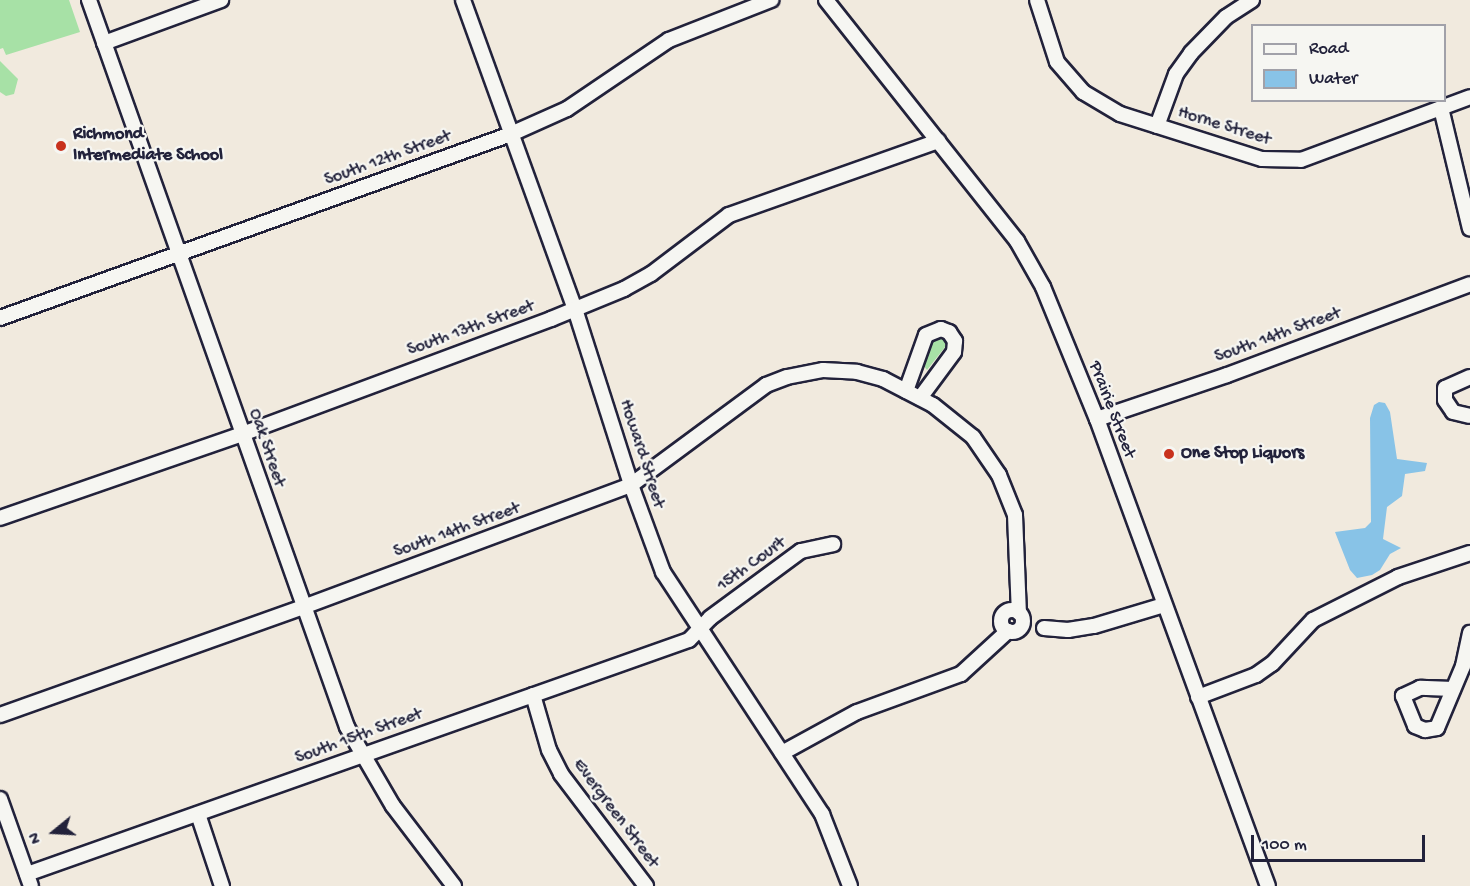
<!DOCTYPE html>
<style>
body{margin:0}
#map{position:relative;width:1470px;height:886px;overflow:hidden;background:#f1eade;font-family:"Gochi Hand",sans-serif}
div>[style]{position:absolute}
.green>*{inset:0;background:#a7e1a6}
.water>*{inset:0;background:#88c3e7}
.roads{filter:drop-shadow(2px 0 #22223b) drop-shadow(-2px 0 #22223b) drop-shadow(0 2px #22223b) drop-shadow(0 -2px #22223b)}
.minor>*{height:14px;margin:-7px;padding:0 7px;transform-origin:7px;border-radius:7px;background:#f6f6f2}
.minor>.ring{margin:-7px;padding:0;box-sizing:content-box;background:none;border:14px solid #f6f6f2;border-radius:50%}
.dots>*{width:16px;height:16px;translate:-50% -50%;box-sizing:border-box;border:3px solid #f6f6f2;border-radius:50%}
span{translate:-50% -50%;white-space:nowrap;text-align:center;line-height:1.15;-webkit-text-stroke:4.5px #f6f6f2;paint-order:stroke}
.street-label{font-size:18px;color:#22223b}
.poi-label{font-size:18px;color:#22223b;font-weight:700}
.left{translate:0 -50%;text-align:left}
.legend{position:absolute;left:1251px;top:24px;width:195px;height:78px;box-sizing:border-box;background:#f6f6f2;border:2px solid #a1a1a9;margin:0;padding:8px 10px;list-style:none;font-size:18px;color:#22223b}
.legend li{display:flex;align-items:center;gap:12px;height:30px}
.legend b{width:30px;border:2px solid #a1a1a9}
.north{position:absolute;left:24px;top:802px;width:60px;height:60px;-webkit-text-stroke:4px #f6f6f2;paint-order:stroke;rotate:252deg;font-size:16px;font-weight:700;line-height:24px;text-align:center;color:#22223b}
.north::after{content:'';display:block;margin:auto;width:21px;height:27px;background:#22223b;clip-path:polygon(50% 0,100% 100%,50% 72%,0 100%)}
.scale{position:absolute;left:1251px;top:835px;width:174px;height:27px;box-sizing:border-box;border:3px solid #22223b;border-top:0;padding-left:8px;font-size:18px;line-height:21px;white-space:nowrap;color:#22223b;-webkit-text-stroke:4px #f6f6f2;paint-order:stroke}
</style>
<div id="map">
<div class="green">
<i style="clip-path:polygon(0 0,69px 0,80px 32px,6px 55px,3px 48px,0 49px)"></i>
<i style="clip-path:polygon(0 61px,18px 79px,14px 94px,6px 96px,0 92px)"></i>
<i style="clip-path:polygon(939px 335px,945px 341px,945px 347px,927px 370px,924px 366px,933px 339px)"></i>
</div>
<div class="water">
<i style="clip-path:polygon(1379px 402px,1385px 403px,1390px 412px,1397px 459px,1427px 463px,1425px 471px,1405px 474px,1402px 496px,1387px 507px,1383px 539px,1401px 548px,1390px 554px,1380px 570px,1372px 575px,1357px 578px,1350px 570px,1335px 532px,1365px 528px,1371px 522px,1370px 418px,1374px 405px)"></i>
</div>
<div class="roads">
<div class="minor">
<i style="left:89px;top:0;width:771px;rotate:70.46deg"></i>
<i style="left:347px;top:727px;width:91px;rotate:59.8deg"></i>
<i style="left:393px;top:806px;width:101px;rotate:52.7deg"></i>
<i style="left:463px;top:0;width:329px;rotate:70.1deg"></i>
<i style="left:575px;top:309px;width:185px;rotate:72.3deg"></i>
<i style="left:631px;top:485px;width:93px;rotate:69.8deg"></i>
<i style="left:663px;top:572px;width:290px;rotate:56.7deg"></i>
<i style="left:822px;top:814px;width:77px;rotate:68.7deg"></i>
<i style="left:826px;top:0;width:308px;rotate:51.6deg"></i>
<i style="left:1017px;top:241px;width:53px;rotate:60.5deg"></i>
<i style="left:1043px;top:287px;width:143px;rotate:67.8deg"></i>
<i style="left:1097px;top:419px;width:497px;rotate:69.9deg"></i>
<i style="left:1037px;top:0;width:65px;rotate:72.1deg"></i>
<i style="left:1057px;top:62px;width:40px;rotate:49deg"></i>
<i style="left:1083px;top:92px;width:43px;rotate:30.7deg"></i>
<i style="left:1120px;top:114px;width:149px;rotate:17.6deg"></i>
<i style="left:1262px;top:159px;width:39px;rotate:1deg"></i>
<i style="left:1301px;top:160px;width:180px;rotate:-20.4deg"></i>
<i style="left:104px;top:43px;width:125px;rotate:-20.2deg"></i>
<i style="left:1441px;top:108px;width:124px;rotate:76.5deg"></i>
<i style="left:1157px;top:126px;width:55px;rotate:-69.9deg"></i>
<i style="left:1176px;top:74px;width:26px;rotate:-54deg"></i>
<i style="left:1191px;top:53px;width:50px;rotate:-45.8deg"></i>
<i style="left:1226px;top:17px;width:31px;rotate:-33deg"></i>
<i style="left:0;top:318px;width:543px;rotate:-19.8deg"></i>
<i style="left:511px;top:134px;width:61px;rotate:-24.1deg"></i>
<i style="left:567px;top:109px;width:123px;rotate:-34.1deg"></i>
<i style="left:669px;top:40px;width:110px;rotate:-21.4deg"></i>
<i style="left:1470px;top:377px;width:27px;rotate:156deg"></i>
<i style="left:1445px;top:388px;width:12px;rotate:90deg"></i>
<i style="left:1445px;top:400px;width:14px;rotate:56deg"></i>
<i style="left:1453px;top:412px;width:17px;rotate:13deg"></i>
<i style="left:906px;top:391px;width:59px;rotate:-70.3deg"></i>
<i style="left:926px;top:335px;width:16px;rotate:-22deg"></i>
<i style="left:941px;top:329px;width:9px;rotate:21deg"></i>
<i style="left:949px;top:332px;width:11px;rotate:56deg"></i>
<i style="left:955px;top:341px;width:11px;rotate:95deg"></i>
<i style="left:954px;top:352px;width:57px;rotate:126.5deg"></i>
<i style="left:1097px;top:419px;width:137px;rotate:-18.7deg"></i>
<i style="left:1227px;top:375px;width:259px;rotate:-20.5deg"></i>
<i style="left:0;top:518px;width:256px;rotate:-19.1deg"></i>
<i style="left:242px;top:434px;width:330px;rotate:-20.4deg"></i>
<i style="left:551px;top:319px;width:79px;rotate:-22.3deg"></i>
<i style="left:624px;top:289px;width:31px;rotate:-29deg"></i>
<i style="left:651px;top:274px;width:98px;rotate:-37.1deg"></i>
<i style="left:729px;top:215px;width:222px;rotate:-19.5deg"></i>
<i class="ring" style="left:1001px;top:610px;width:8px;height:8px"></i>
<i style="left:1044px;top:628px;width:24px;rotate:5deg"></i>
<i style="left:1068px;top:630px;width:26px;rotate:-9deg"></i>
<i style="left:1094px;top:626px;width:73px;rotate:-16.7deg"></i>
<i style="left:1453px;top:689px;width:33px;rotate:-178deg"></i>
<i style="left:1420px;top:688px;width:19px;rotate:155deg"></i>
<i style="left:1403px;top:696px;width:32px;rotate:68deg"></i>
<i style="left:1415px;top:726px;width:11px;rotate:22deg"></i>
<i style="left:1425px;top:730px;width:12px;rotate:-9deg"></i>
<i style="left:1437px;top:728px;width:67px;rotate:-67.2deg"></i>
<i style="left:1463px;top:666px;width:34px;rotate:-78deg"></i>
<i style="left:533px;top:695px;width:57px;rotate:73.8deg"></i>
<i style="left:549px;top:750px;width:27px;rotate:63deg"></i>
<i style="left:561px;top:774px;width:141px;rotate:52.8deg"></i>
<i style="left:1198px;top:697px;width:62px;rotate:-20.8deg"></i>
<i style="left:1256px;top:675px;width:19px;rotate:-35deg"></i>
<i style="left:1272px;top:664px;width:60px;rotate:-47deg"></i>
<i style="left:1313px;top:620px;width:95px;rotate:-26.8deg"></i>
<i style="left:1398px;top:577px;width:76px;rotate:-18.4deg"></i>
<i style="left:0;top:715px;width:322px;rotate:-19.6deg"></i>
<i style="left:303px;top:607px;width:350px;rotate:-20.4deg"></i>
<i style="left:631px;top:485px;width:168px;rotate:-36.5deg"></i>
<i style="left:766px;top:385px;width:22px;rotate:-21deg"></i>
<i style="left:787px;top:377px;width:37px;rotate:-11deg"></i>
<i style="left:823px;top:370px;width:34px;rotate:3deg"></i>
<i style="left:857px;top:372px;width:27px;rotate:15deg"></i>
<i style="left:883px;top:379px;width:56px;rotate:27.5deg"></i>
<i style="left:933px;top:405px;width:51px;rotate:38.7deg"></i>
<i style="left:973px;top:437px;width:46px;rotate:55.6deg"></i>
<i style="left:999px;top:475px;width:43px;rotate:68.2deg"></i>
<i style="left:1015px;top:515px;width:98px;rotate:87.7deg"></i>
<i style="left:782px;top:753px;width:85px;rotate:-28.7deg"></i>
<i style="left:857px;top:712px;width:111px;rotate:-20.1deg"></i>
<i style="left:961px;top:674px;width:64px;rotate:-42.5deg"></i>
<i style="left:0;top:799px;width:92px;rotate:70.4deg"></i>
<i style="left:198px;top:814px;width:76px;rotate:71.6deg"></i>
<i style="left:27px;top:874px;width:702px;rotate:-19.47deg"></i>
<i style="left:689px;top:640px;width:30px;rotate:-46deg"></i>
<i style="left:710px;top:618px;width:113px;rotate:-36.4deg"></i>
<i style="left:801px;top:551px;width:33px;rotate:-12deg"></i>
</div>
</div>
<div class="dots">
<i style="left:61px;top:146px;background:#c8321e"></i>
<i style="left:1169px;top:454px;background:#c8321e"></i>
</div>
<div class="street-label">
<span style="left:1224px;top:127px;rotate:17deg">Horne Street</span>
<span style="left:388px;top:159px;rotate:-20deg">South 12th Street</span>
<span style="left:471px;top:329px;rotate:-20deg">South 13th Street</span>
<span style="left:1278px;top:336px;rotate:-20deg">South 14th Street</span>
<span style="left:1111px;top:410px;rotate:69deg">Prairie Street</span>
<span style="left:266px;top:448px;rotate:71deg">Oak Street</span>
<span style="left:641px;top:454px;rotate:72deg">Howard Street</span>
<span style="left:457px;top:531px;rotate:-20deg">South 14th Street</span>
<span style="left:752px;top:565px;rotate:-36deg">15th Court</span>
<span style="left:359px;top:737px;rotate:-20deg">South 15th Street</span>
<span style="left:615px;top:814px;rotate:53deg">Evergreen Street</span>
</div>
<div class="poi-label">
<span class="left" style="left:73px;top:146px">Richmond<br>Intermediate School</span>
<span class="left" style="left:1181px;top:454px">One Stop Liquors</span>
</div>
<ul class="legend">
<li><b style="height:8px;background:#f6f6f2"></b>Road</li>
<li><b style="height:16px;background:#88c3e7"></b>Water</li>
</ul>
<div class="north">N</div>
<div class="scale">100 m</div>
</div>
